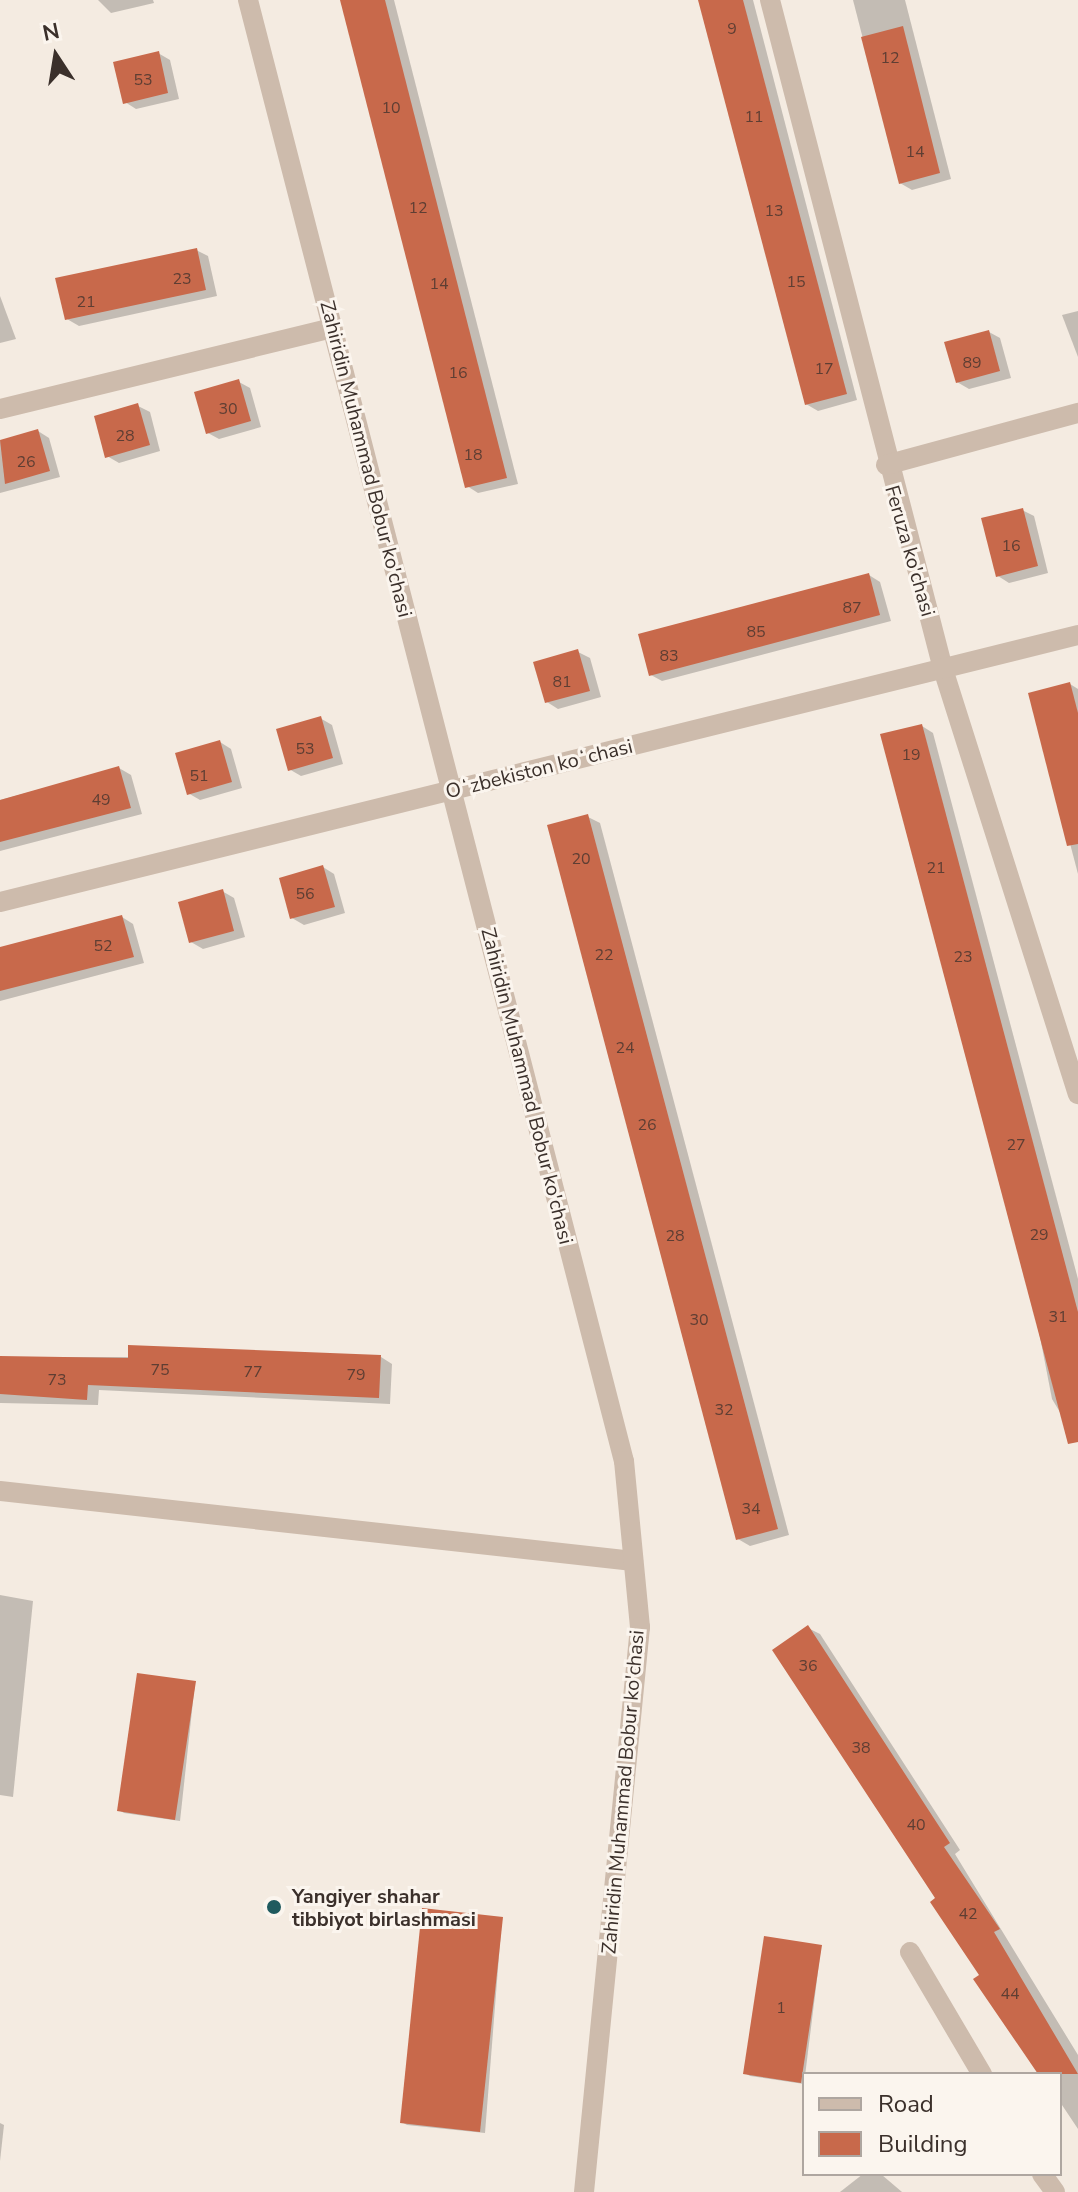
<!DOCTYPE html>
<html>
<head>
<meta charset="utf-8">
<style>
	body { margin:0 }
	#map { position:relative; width:1078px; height:2192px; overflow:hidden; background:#f4ebe1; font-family:"Nunito Sans",sans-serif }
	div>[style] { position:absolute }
	.shadow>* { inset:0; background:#0003 }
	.building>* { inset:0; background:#c8694b }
	.minor>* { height:20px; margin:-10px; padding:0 10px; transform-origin:10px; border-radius:10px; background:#cdbbac }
	.tertiary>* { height:20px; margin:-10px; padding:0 10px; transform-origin:10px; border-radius:10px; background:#cdbbac }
	.dots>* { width:22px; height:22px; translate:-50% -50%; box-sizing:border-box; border:4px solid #fbf5ee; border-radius:50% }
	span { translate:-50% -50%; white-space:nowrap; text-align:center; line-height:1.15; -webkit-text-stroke:6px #fbf5ee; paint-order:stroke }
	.number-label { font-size:16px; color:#5e3e33 }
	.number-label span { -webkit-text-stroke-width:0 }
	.street-label { font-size:20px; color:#3b302b }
	.poi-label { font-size:20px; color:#3b302b; font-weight:700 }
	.left { translate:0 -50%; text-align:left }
	.legend { position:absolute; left:802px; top:2072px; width:260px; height:104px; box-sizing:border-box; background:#fbf5ee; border:2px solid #aea6a0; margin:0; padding:10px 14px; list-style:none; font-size:24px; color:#3b302b }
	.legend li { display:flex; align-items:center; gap:16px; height:40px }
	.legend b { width:40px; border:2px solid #aea6a0 }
	.north { position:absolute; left:16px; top:16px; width:80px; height:80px; -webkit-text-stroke:6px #fbf5ee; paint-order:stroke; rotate:348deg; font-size:22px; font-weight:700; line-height:32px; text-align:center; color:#3b302b }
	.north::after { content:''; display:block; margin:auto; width:28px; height:36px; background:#3b302b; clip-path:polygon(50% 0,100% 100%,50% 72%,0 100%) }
</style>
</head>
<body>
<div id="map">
	<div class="shadow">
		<i style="clip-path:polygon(98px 0,153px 0,154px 3px,111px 13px)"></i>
		<i style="clip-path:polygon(343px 0,394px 0,518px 484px,478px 493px,467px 486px)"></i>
		<i style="clip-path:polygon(701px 0,753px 0,857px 400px,818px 411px,806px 404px)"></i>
		<i style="clip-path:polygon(853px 0,905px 0,951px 179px,912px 190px,900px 183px)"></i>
		<i style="clip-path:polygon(158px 53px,170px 60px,179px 99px,136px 109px,125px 102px)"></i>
		<i style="clip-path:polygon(196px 250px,208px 256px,217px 296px,79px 326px,67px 319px)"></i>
		<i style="clip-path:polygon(0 296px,16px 339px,0 343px)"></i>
		<i style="clip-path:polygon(1078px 311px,1078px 357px,1062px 315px)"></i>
		<i style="clip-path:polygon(989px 332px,1000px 338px,1011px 378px,969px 389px,957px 382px)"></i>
		<i style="clip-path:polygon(239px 382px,250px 388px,261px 427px,219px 439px,208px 433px)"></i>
		<i style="clip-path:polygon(138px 406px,150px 412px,160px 451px,119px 463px,107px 456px)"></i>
		<i style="clip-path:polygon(38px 431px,49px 438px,60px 477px,0 493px,0 441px)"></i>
		<i style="clip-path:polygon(1022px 510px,1034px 516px,1048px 573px,1009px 583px,998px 576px)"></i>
		<i style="clip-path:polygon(869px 575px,880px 582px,891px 621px,662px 681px,651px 675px)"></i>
		<i style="clip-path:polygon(578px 652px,590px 658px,601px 697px,558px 709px,547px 702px)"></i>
		<i style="clip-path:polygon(1070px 684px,1078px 689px,1078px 874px,1031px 694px)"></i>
		<i style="clip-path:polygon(320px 718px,332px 725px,343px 764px,301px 776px,289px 769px)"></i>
		<i style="clip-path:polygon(922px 726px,933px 733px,1078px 1279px,1078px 1442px,1052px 1399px)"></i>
		<i style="clip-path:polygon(220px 742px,231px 749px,242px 788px,200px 800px,188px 793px)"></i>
		<i style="clip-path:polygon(119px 768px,131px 775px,142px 814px,0 851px,0 800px)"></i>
		<i style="clip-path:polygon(588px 817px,600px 823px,789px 1535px,750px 1546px,738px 1539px)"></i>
		<i style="clip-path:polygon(323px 867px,334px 874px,345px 913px,304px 925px,292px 918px)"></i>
		<i style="clip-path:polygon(222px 891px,234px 898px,245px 937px,203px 949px,191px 942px)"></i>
		<i style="clip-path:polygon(122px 917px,133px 924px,144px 963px,0 1001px,0 949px)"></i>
		<i style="clip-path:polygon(0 1357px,381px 1357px,392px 1364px,390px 1404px,99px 1390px,98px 1405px,0 1403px)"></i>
		<i style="clip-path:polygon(0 1595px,33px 1601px,13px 1797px,0 1795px)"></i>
		<i style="clip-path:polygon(808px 1628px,820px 1634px,960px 1850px,955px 1854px,1078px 2055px,1078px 2129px,1060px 2102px,1060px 2074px,1041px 2074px,938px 1899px)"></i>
		<i style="clip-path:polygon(195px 1683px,180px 1821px,124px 1813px,119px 1810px)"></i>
		<i style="clip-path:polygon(502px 1918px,485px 2133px,407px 2125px,402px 2122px)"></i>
		<i style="clip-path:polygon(821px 1947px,804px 2084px,750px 2076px,745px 2073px)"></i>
		<i style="clip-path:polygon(0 2123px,4px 2125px,0 2161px)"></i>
		<i style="clip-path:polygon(863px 2174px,882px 2175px,902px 2192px,840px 2192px)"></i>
	</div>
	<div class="building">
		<i style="clip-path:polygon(340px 0,385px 0,507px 478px,465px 488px)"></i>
		<i style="clip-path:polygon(698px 0,743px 0,847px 394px,805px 405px)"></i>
		<i style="clip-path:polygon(903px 26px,940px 173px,899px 184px,861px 37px)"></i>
		<i style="clip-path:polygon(159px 51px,168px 93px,123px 104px,113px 62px)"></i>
		<i style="clip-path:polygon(197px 248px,206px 290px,65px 320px,55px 278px)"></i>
		<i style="clip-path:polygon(989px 330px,1000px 371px,956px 383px,944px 342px)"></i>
		<i style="clip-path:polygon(239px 379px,251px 421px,206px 434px,194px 392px)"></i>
		<i style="clip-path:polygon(138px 403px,150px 445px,105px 458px,94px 416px)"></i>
		<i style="clip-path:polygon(38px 429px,50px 471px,5px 484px,0 440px)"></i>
		<i style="clip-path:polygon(1023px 508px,1038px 566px,996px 577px,981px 518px)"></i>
		<i style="clip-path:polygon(869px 573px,880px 615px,649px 676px,638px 634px)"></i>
		<i style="clip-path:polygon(578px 649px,590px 691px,545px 703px,533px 662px)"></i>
		<i style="clip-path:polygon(1070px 682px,1078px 713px,1078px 844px,1067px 846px,1028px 693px)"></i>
		<i style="clip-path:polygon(321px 716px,333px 758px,288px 771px,276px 729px)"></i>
		<i style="clip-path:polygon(922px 724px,1078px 1312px,1078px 1442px,1068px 1444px,880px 734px)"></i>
		<i style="clip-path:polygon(220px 740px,232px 782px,187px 795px,175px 753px)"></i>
		<i style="clip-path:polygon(119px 766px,131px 808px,0 842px,0 800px)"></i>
		<i style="clip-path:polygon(588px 814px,778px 1529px,736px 1540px,547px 825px)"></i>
		<i style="clip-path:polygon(323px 865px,335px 907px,290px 919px,279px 878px)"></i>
		<i style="clip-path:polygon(223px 889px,234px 931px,189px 943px,178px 902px)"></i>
		<i style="clip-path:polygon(122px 915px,134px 957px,0 991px,0 947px)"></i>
		<i style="clip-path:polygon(128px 1345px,381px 1355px,379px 1398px,88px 1385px,87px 1400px,0 1394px,0 1356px,128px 1358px)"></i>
		<i style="clip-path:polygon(808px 1625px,950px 1843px,944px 1847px,1000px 1929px,994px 1932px,1078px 2074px,1038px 2074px,973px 1979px,979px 1975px,930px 1902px,935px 1898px,772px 1650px)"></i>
		<i style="clip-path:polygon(137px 1673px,196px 1681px,175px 1820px,117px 1811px)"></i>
		<i style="clip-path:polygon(422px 1908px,503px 1917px,480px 2132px,400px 2123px)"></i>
		<i style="clip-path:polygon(764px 1936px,822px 1945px,801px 2083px,743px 2074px)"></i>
	</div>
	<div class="minor">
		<i style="left:770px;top:0;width:691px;rotate:75.5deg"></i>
		<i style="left:943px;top:669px;width:446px;rotate:72.4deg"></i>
		<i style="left:0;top:409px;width:342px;rotate:-13.7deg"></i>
		<i style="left:886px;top:465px;width:199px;rotate:-15.2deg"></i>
		<i style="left:0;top:902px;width:1111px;rotate:-13.91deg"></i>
		<i style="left:0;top:1491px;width:637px;rotate:6.31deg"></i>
		<i style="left:910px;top:1952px;width:142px;rotate:59.5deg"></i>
		<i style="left:1042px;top:2174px;width:22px;rotate:54deg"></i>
	</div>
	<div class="tertiary">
		<i style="left:248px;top:0;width:1509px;rotate:75.57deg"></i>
		<i style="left:624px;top:1461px;width:167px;rotate:84.5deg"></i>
		<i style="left:640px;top:1627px;width:568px;rotate:95.66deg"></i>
	</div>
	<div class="dots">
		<i style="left:274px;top:1907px;background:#1f5a5e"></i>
	</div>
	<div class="number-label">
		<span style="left:732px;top:29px">9</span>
		<span style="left:890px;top:58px">12</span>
		<span style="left:143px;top:80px">53</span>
		<span style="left:391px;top:108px">10</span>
		<span style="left:754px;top:117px">11</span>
		<span style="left:915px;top:152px">14</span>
		<span style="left:418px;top:208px">12</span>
		<span style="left:774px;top:211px">13</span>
		<span style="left:182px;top:279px">23</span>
		<span style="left:796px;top:282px">15</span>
		<span style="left:439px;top:284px">14</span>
		<span style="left:86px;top:302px">21</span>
		<span style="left:972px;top:363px">89</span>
		<span style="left:824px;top:369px">17</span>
		<span style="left:458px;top:373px">16</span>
		<span style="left:228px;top:409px">30</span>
		<span style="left:125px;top:436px">28</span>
		<span style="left:473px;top:455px">18</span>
		<span style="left:26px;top:462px">26</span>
		<span style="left:1011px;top:546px">16</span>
		<span style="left:852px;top:608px">87</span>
		<span style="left:756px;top:632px">85</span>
		<span style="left:669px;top:656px">83</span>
		<span style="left:562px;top:682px">81</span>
		<span style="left:305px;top:749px">53</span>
		<span style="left:911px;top:755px">19</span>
		<span style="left:199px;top:776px">51</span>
		<span style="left:101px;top:800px">49</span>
		<span style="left:581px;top:859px">20</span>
		<span style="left:936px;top:868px">21</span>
		<span style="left:305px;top:894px">56</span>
		<span style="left:103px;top:946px">52</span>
		<span style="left:604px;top:955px">22</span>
		<span style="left:963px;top:957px">23</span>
		<span style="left:625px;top:1048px">24</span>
		<span style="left:647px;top:1125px">26</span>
		<span style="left:1016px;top:1145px">27</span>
		<span style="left:1039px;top:1235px">29</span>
		<span style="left:675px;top:1236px">28</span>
		<span style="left:1058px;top:1317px">31</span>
		<span style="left:699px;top:1320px">30</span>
		<span style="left:160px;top:1370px">75</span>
		<span style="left:253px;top:1372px">77</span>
		<span style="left:356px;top:1375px">79</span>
		<span style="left:57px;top:1380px">73</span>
		<span style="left:724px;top:1410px">32</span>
		<span style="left:751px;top:1509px">34</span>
		<span style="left:808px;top:1666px">36</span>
		<span style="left:861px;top:1748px">38</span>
		<span style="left:916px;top:1825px">40</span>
		<span style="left:968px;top:1914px">42</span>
		<span style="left:1010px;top:1994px">44</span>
		<span style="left:781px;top:2008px">1</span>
	</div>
	<div class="street-label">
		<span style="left:366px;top:459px;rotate:76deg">Zahiridin Muhammad Bobur ko'chasi</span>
		<span style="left:910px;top:551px;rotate:74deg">Feruza ko'chasi</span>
		<span style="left:539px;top:769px;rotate:-14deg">Oʻzbekiston koʻchasi</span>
		<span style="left:527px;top:1086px;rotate:76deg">Zahiridin Muhammad Bobur ko'chasi</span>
		<span style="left:623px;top:1792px;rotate:-85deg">Zahiridin Muhammad Bobur ko'chasi</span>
	</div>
	<div class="poi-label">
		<span class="left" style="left:292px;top:1908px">Yangiyer shahar<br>tibbiyot birlashmasi</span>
	</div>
	<ul class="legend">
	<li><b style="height:10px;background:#cdbbac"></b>Road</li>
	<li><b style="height:22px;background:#c8694b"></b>Building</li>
	</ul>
	<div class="north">N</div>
</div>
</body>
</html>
